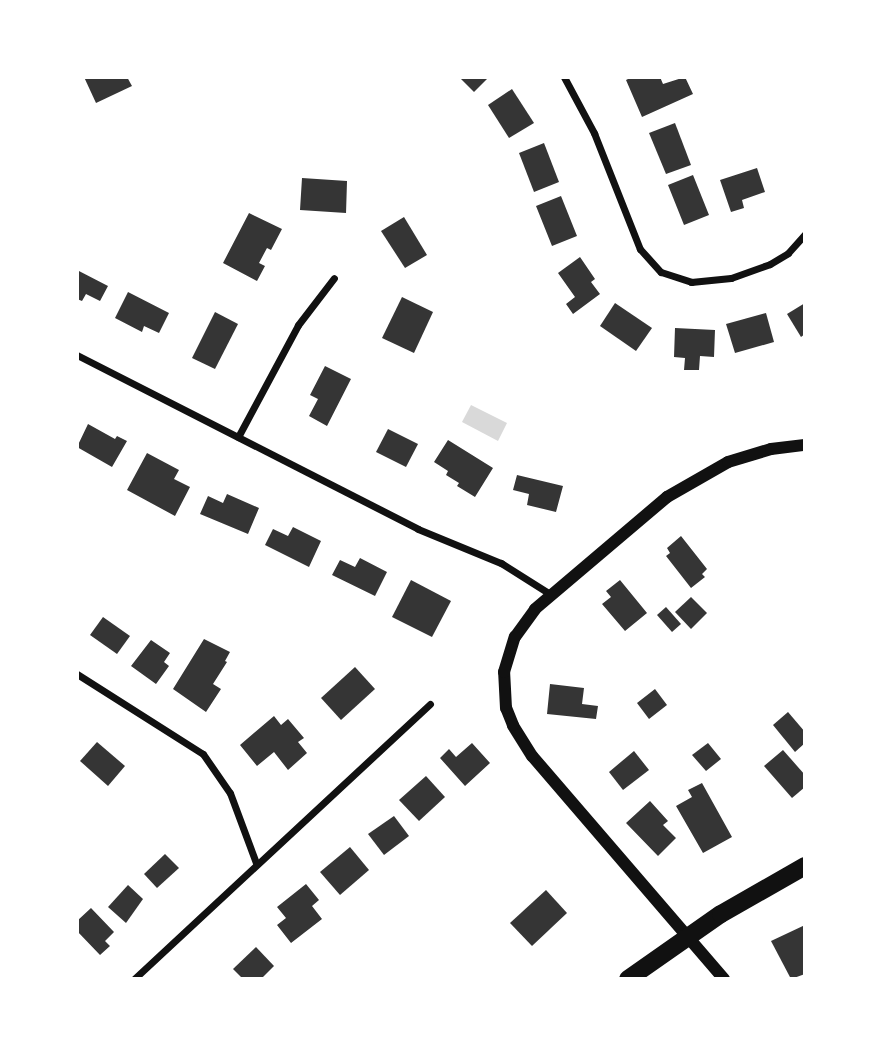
<!DOCTYPE html>
<html>
<head>
<meta charset="utf-8">
<style>
	body { margin:0 }
	#map { position:relative; width:882px; height:1056px; overflow:hidden; background:#fff; font-family:"Varela Round",sans-serif }
	div>[style] { position:absolute }
	.water>* { inset:0; background:#d9d9d9 }
	.building>* { inset:0; background:#353535 }
	.minor>* { height:7px; margin:-3.5px; padding:0 3.5px; transform-origin:3.5px; border-radius:3.5px; background:#111 }
	.tertiary>* { height:12px; margin:-6px; padding:0 6px; transform-origin:6px; border-radius:6px; background:#111 }
	.primary>* { height:18px; margin:-9px; padding:0 9px; transform-origin:9px; border-radius:9px; background:#111 }
	span { translate:-50% -50%; white-space:nowrap; text-align:center; line-height:1.15; -webkit-text-stroke:6px #fff; paint-order:stroke }
	.frame { position:absolute; inset:0; border:79px solid #fff; pointer-events:none }
</style>
</head>
<body>
<div id="map">
	<div class="water">
		<i style="clip-path:polygon(471px 405px,507px 423px,498px 441px,462px 422px)"></i>
	</div>
	<div class="building">
		<i style="clip-path:polygon(84px 77px,127px 77px,132px 86px,96px 103px)"></i>
		<i style="clip-path:polygon(459px 77px,489px 77px,474px 92px)"></i>
		<i style="clip-path:polygon(632px 77px,660px 77px,663px 84px,685px 77px,693px 94px,642px 117px,626px 80px)"></i>
		<i style="clip-path:polygon(512px 89px,534px 123px,509px 138px,488px 105px)"></i>
		<i style="clip-path:polygon(675px 123px,691px 165px,666px 174px,649px 133px)"></i>
		<i style="clip-path:polygon(544px 143px,559px 182px,534px 192px,519px 153px)"></i>
		<i style="clip-path:polygon(757px 168px,765px 192px,742px 200px,744px 208px,731px 212px,720px 180px)"></i>
		<i style="clip-path:polygon(693px 175px,709px 215px,684px 225px,668px 185px)"></i>
		<i style="clip-path:polygon(302px 178px,347px 181px,346px 213px,300px 210px)"></i>
		<i style="clip-path:polygon(561px 196px,577px 236px,552px 246px,536px 206px)"></i>
		<i style="clip-path:polygon(249px 213px,282px 229px,271px 250px,267px 248px,259px 263px,265px 266px,257px 281px,223px 263px)"></i>
		<i style="clip-path:polygon(404px 217px,427px 255px,405px 268px,381px 231px)"></i>
		<i style="clip-path:polygon(580px 257px,595px 279px,591px 282px,600px 294px,573px 314px,566px 304px,575px 297px,558px 273px)"></i>
		<i style="clip-path:polygon(77px 270px,108px 286px,100px 301px,86px 294px,82px 301px,77px 299px)"></i>
		<i style="clip-path:polygon(128px 292px,169px 313px,159px 333px,144px 326px,142px 332px,115px 318px)"></i>
		<i style="clip-path:polygon(402px 297px,433px 312px,414px 353px,382px 338px)"></i>
		<i style="clip-path:polygon(615px 303px,652px 328px,636px 351px,600px 326px)"></i>
		<i style="clip-path:polygon(805px 303px,805px 334px,801px 337px,787px 314px)"></i>
		<i style="clip-path:polygon(215px 312px,238px 324px,215px 369px,192px 358px)"></i>
		<i style="clip-path:polygon(766px 313px,774px 342px,735px 353px,726px 324px)"></i>
		<i style="clip-path:polygon(675px 328px,715px 330px,714px 357px,700px 356px,699px 370px,684px 370px,685px 358px,674px 357px)"></i>
		<i style="clip-path:polygon(325px 366px,351px 379px,327px 426px,309px 416px,318px 399px,310px 395px)"></i>
		<i style="clip-path:polygon(88px 424px,115px 439px,117px 436px,127px 441px,112px 467px,77px 447px)"></i>
		<i style="clip-path:polygon(388px 429px,418px 444px,406px 467px,376px 452px)"></i>
		<i style="clip-path:polygon(448px 440px,493px 468px,475px 497px,457px 486px,459px 483px,446px 475px,448px 471px,434px 462px)"></i>
		<i style="clip-path:polygon(147px 453px,179px 470px,174px 479px,190px 487px,175px 516px,127px 490px)"></i>
		<i style="clip-path:polygon(517px 475px,563px 486px,556px 512px,527px 505px,529px 494px,513px 490px)"></i>
		<i style="clip-path:polygon(227px 494px,259px 508px,248px 534px,200px 514px,208px 496px,223px 503px)"></i>
		<i style="clip-path:polygon(293px 527px,321px 541px,309px 567px,265px 545px,273px 529px,288px 536px)"></i>
		<i style="clip-path:polygon(681px 536px,707px 569px,702px 574px,705px 577px,691px 588px,666px 556px,670px 553px,667px 548px)"></i>
		<i style="clip-path:polygon(360px 558px,387px 572px,375px 596px,332px 575px,340px 560px,355px 567px)"></i>
		<i style="clip-path:polygon(411px 580px,451px 601px,432px 637px,392px 617px)"></i>
		<i style="clip-path:polygon(620px 580px,647px 613px,625px 631px,602px 604px,611px 597px,606px 591px)"></i>
		<i style="clip-path:polygon(691px 597px,707px 613px,691px 629px,675px 612px)"></i>
		<i style="clip-path:polygon(666px 607px,681px 624px,672px 632px,657px 615px)"></i>
		<i style="clip-path:polygon(103px 617px,130px 636px,117px 654px,90px 635px)"></i>
		<i style="clip-path:polygon(204px 639px,230px 652px,225px 661px,227px 662px,213px 684px,221px 689px,206px 712px,173px 689px)"></i>
		<i style="clip-path:polygon(151px 640px,170px 653px,164px 662px,169px 666px,156px 684px,131px 666px)"></i>
		<i style="clip-path:polygon(355px 667px,375px 689px,341px 720px,321px 698px)"></i>
		<i style="clip-path:polygon(550px 684px,584px 688px,582px 704px,598px 706px,596px 719px,547px 714px)"></i>
		<i style="clip-path:polygon(655px 689px,667px 705px,649px 719px,637px 703px)"></i>
		<i style="clip-path:polygon(788px 712px,805px 732px,805px 743px,795px 752px,773px 725px)"></i>
		<i style="clip-path:polygon(274px 716px,281px 725px,288px 719px,304px 738px,298px 742px,307px 753px,288px 770px,274px 752px,257px 766px,240px 745px)"></i>
		<i style="clip-path:polygon(97px 742px,125px 766px,108px 786px,80px 761px)"></i>
		<i style="clip-path:polygon(472px 743px,490px 763px,465px 786px,440px 758px,449px 749px,456px 757px)"></i>
		<i style="clip-path:polygon(708px 743px,721px 759px,706px 771px,692px 755px)"></i>
		<i style="clip-path:polygon(783px 750px,805px 775px,805px 787px,792px 798px,764px 766px)"></i>
		<i style="clip-path:polygon(634px 751px,649px 770px,623px 790px,609px 772px)"></i>
		<i style="clip-path:polygon(426px 776px,445px 797px,419px 821px,399px 800px)"></i>
		<i style="clip-path:polygon(702px 783px,732px 837px,703px 853px,676px 806px,692px 797px,688px 790px)"></i>
		<i style="clip-path:polygon(650px 801px,668px 821px,663px 825px,676px 838px,658px 856px,626px 823px)"></i>
		<i style="clip-path:polygon(394px 816px,409px 836px,384px 855px,368px 834px)"></i>
		<i style="clip-path:polygon(350px 847px,369px 870px,340px 895px,320px 872px)"></i>
		<i style="clip-path:polygon(165px 854px,179px 868px,157px 888px,144px 874px)"></i>
		<i style="clip-path:polygon(306px 884px,319px 900px,312px 906px,322px 919px,291px 943px,277px 925px,286px 918px,277px 907px)"></i>
		<i style="clip-path:polygon(128px 885px,143px 899px,126px 923px,108px 907px)"></i>
		<i style="clip-path:polygon(546px 890px,567px 913px,532px 946px,510px 923px)"></i>
		<i style="clip-path:polygon(91px 908px,114px 932px,105px 941px,110px 946px,100px 955px,77px 931px,77px 921px)"></i>
		<i style="clip-path:polygon(805px 925px,805px 974px,791px 979px,771px 941px)"></i>
		<i style="clip-path:polygon(256px 947px,274px 966px,261px 979px,243px 979px,233px 969px)"></i>
	</div>
	<div class="minor">
		<i style="left:564px;top:77px;width:64px;rotate:61.8deg"></i>
		<i style="left:594px;top:133px;width:125px;rotate:68.4deg"></i>
		<i style="left:640px;top:249px;width:31px;rotate:48deg"></i>
		<i style="left:661px;top:272px;width:32px;rotate:18deg"></i>
		<i style="left:691px;top:282px;width:40px;rotate:-5.7deg"></i>
		<i style="left:731px;top:278px;width:41px;rotate:-19.7deg"></i>
		<i style="left:770px;top:264px;width:21px;rotate:-31deg"></i>
		<i style="left:788px;top:253px;width:25px;rotate:-48deg"></i>
		<i style="left:77px;top:355px;width:383px;rotate:27deg"></i>
		<i style="left:418px;top:529px;width:90px;rotate:22.3deg"></i>
		<i style="left:501px;top:563px;width:58px;rotate:32.3deg"></i>
		<i style="left:238px;top:437px;width:127px;rotate:-61.8deg"></i>
		<i style="left:298px;top:325px;width:59px;rotate:-52.5deg"></i>
		<i style="left:77px;top:674px;width:149px;rotate:32.4deg"></i>
		<i style="left:203px;top:754px;width:47px;rotate:55.3deg"></i>
		<i style="left:230px;top:793px;width:75px;rotate:69.6deg"></i>
		<i style="left:134px;top:979px;width:404px;rotate:-42.9deg"></i>
	</div>
	<div class="tertiary">
		<i style="left:724px;top:979px;width:294px;rotate:-130.7deg"></i>
		<i style="left:532px;top:756px;width:36px;rotate:-122deg"></i>
		<i style="left:513px;top:725px;width:18px;rotate:-112deg"></i>
		<i style="left:506px;top:708px;width:36px;rotate:-93deg"></i>
		<i style="left:504px;top:672px;width:37px;rotate:-73deg"></i>
		<i style="left:515px;top:637px;width:34px;rotate:-54deg"></i>
		<i style="left:535px;top:609px;width:173px;rotate:-40.3deg"></i>
		<i style="left:667px;top:497px;width:70px;rotate:-29.8deg"></i>
		<i style="left:728px;top:462px;width:45px;rotate:-16.8deg"></i>
		<i style="left:771px;top:449px;width:34px;rotate:-7deg"></i>
	</div>
	<div class="primary">
		<i style="left:628px;top:979px;width:113px;rotate:-35deg"></i>
		<i style="left:721px;top:914px;width:97px;rotate:-29.7deg"></i>
	</div>
	<div class="frame"></div>
</div>
</body>
</html>
